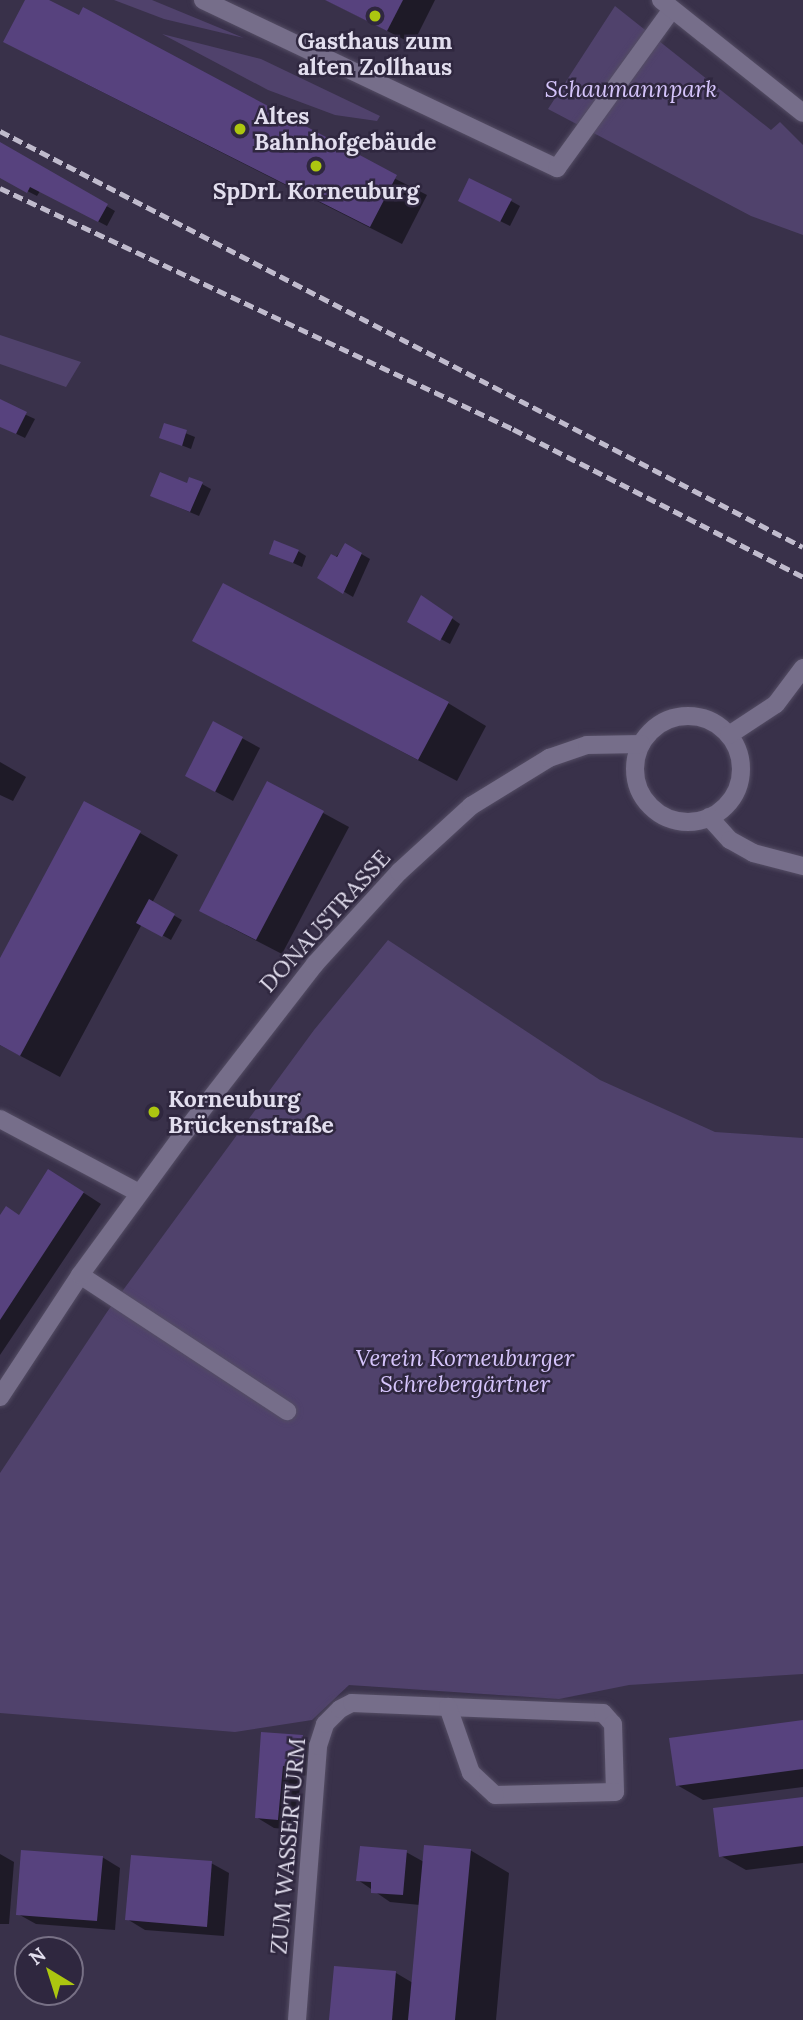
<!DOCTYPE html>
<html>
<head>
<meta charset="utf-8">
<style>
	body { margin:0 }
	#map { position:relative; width:803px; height:2020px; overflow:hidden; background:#39314a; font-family:Lora,serif }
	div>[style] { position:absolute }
	.green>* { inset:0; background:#50426c }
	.shadow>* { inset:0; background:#0007 }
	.building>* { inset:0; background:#57427e }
	.roads { filter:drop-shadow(0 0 2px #544d64) drop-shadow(0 0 2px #544d64) }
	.minor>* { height:18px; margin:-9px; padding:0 9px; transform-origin:9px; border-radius:9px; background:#766e8a }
	.minor>.ring { margin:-9px; padding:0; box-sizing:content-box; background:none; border:18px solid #766e8a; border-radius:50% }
	.rail>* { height:5px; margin-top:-2.5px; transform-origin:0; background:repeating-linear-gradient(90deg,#c0bbcd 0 10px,transparent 0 15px) }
	.dots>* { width:19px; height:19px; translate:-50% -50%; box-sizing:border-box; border:4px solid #2f273f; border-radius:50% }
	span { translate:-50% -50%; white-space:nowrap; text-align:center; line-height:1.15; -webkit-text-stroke:5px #2f273f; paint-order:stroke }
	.poi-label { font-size:23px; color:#e2deee; font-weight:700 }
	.left { translate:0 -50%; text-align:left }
	.park-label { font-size:23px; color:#d5c4fb; font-style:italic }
	.street-label { font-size:23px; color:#e2deee }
	.north { position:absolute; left:14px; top:1936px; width:70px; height:70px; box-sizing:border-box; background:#2f273f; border:2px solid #777085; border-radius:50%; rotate:322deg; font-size:19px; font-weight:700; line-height:28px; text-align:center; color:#e2deee }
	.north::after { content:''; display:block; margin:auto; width:24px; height:32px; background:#acc610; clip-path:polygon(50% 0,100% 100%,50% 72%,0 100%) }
</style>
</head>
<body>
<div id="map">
	<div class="green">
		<i style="clip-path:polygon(114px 0,152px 0,244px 38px,164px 19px)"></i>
		<i style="clip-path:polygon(615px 6px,771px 130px,780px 122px,803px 145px,803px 235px,751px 216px,548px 109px)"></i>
		<i style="clip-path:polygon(162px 34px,261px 59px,380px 116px,377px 121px,335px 115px,268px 90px)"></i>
		<i style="clip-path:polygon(0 335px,81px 362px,66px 387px,0 364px)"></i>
		<i style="clip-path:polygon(388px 940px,600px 1080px,715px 1132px,803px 1138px,803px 1674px,629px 1685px,559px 1699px,349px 1685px,312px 1720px,235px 1732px,0 1713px,0 1473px,107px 1312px,314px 1030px)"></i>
	</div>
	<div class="shadow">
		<i style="clip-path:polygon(27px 0,45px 0,427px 195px,402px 244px,37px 59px)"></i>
		<i style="clip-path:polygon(326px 0,435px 0,413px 44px)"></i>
		<i style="clip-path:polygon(0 144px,115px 211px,107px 226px,40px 191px,37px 196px,0 177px)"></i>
		<i style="clip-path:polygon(511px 201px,520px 206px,510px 226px,468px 205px)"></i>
		<i style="clip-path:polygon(0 403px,35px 419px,25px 438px,0 426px)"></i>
		<i style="clip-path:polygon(165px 425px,195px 437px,191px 449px,161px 437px)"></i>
		<i style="clip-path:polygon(202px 484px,211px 489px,199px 516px,161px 500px,188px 485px)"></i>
		<i style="clip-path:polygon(346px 545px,370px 559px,353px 597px,319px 577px)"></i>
		<i style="clip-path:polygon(298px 551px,306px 556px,302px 567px,271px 553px)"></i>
		<i style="clip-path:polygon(430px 603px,460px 624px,450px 644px,409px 622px)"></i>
		<i style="clip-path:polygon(195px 641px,448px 703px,486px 726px,457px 781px)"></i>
		<i style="clip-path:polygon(214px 723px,260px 748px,233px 801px,205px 786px)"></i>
		<i style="clip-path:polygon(0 762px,26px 777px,13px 801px,0 795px)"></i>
		<i style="clip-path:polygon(268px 783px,349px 827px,282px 954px,226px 925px)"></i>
		<i style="clip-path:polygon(140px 833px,178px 855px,152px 903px,182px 920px,171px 940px,142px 924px,60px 1077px,0 1045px,0 962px)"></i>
		<i style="clip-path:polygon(67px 1182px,101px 1204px,0 1355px,0 1220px,20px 1217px)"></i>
		<i style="clip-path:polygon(803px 1722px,803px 1787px,703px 1800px,677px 1785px)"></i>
		<i style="clip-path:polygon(263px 1734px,303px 1737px,320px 1747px,318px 1777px,301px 1775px,296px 1830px,274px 1828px,256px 1817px)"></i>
		<i style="clip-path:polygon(803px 1799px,803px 1863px,746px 1870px,721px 1856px)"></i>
		<i style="clip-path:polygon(470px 1850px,509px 1873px,496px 2020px,330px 2020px,396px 1973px,413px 1983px,420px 1905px,390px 1902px,358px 1880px,406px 1852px,424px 1862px)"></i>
		<i style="clip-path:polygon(0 1854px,14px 1862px,9px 1924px,0 1924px)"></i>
		<i style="clip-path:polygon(102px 1857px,120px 1868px,115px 1930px,36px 1924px,18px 1914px)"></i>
		<i style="clip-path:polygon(211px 1863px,229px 1873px,224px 1936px,145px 1930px,127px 1919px)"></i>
	</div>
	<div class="building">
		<i style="clip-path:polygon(25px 0,49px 0,79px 15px,83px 7px,397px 175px,370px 227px,3px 42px)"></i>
		<i style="clip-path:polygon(325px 0,403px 0,387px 31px)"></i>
		<i style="clip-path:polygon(0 142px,108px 204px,98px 222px,30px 187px,27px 193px,0 178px)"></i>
		<i style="clip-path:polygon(469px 178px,512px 199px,500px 222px,458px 201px)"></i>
		<i style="clip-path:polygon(0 399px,27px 412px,16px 434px,0 427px)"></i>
		<i style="clip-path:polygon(164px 423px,187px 430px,182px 446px,159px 438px)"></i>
		<i style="clip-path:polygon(160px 472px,187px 483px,189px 477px,203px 482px,190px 512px,150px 496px)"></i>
		<i style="clip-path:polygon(274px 540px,299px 550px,293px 563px,269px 554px)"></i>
		<i style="clip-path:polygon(345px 543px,362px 553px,343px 594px,317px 578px,331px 554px,337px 557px)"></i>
		<i style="clip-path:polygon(223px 583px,449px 702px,418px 760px,192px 641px)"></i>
		<i style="clip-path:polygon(421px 595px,453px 617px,440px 641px,407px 622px)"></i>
		<i style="clip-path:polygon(213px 721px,243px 737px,215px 792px,185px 776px)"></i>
		<i style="clip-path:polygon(267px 781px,324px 811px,256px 940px,199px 911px)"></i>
		<i style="clip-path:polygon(84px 801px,141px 831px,20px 1056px,0 1045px,0 958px)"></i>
		<i style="clip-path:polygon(149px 899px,175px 914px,162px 937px,136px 923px)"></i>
		<i style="clip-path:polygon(48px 1169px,84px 1192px,0 1320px,0 1215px,6px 1206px,19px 1215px)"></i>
		<i style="clip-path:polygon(803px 1720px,803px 1769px,676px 1786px,669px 1738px)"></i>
		<i style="clip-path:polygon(261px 1732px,303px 1735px,300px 1768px,283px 1766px,278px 1820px,255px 1818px)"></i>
		<i style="clip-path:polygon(803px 1797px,803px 1846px,719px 1857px,713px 1808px)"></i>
		<i style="clip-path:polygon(424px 1845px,471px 1849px,455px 2020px,408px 2020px)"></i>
		<i style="clip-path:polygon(360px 1846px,407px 1850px,403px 1895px,371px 1893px,371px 1882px,356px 1881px)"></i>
		<i style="clip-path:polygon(21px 1850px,103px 1856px,97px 1921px,16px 1915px)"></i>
		<i style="clip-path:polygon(131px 1855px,212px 1861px,207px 1927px,125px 1920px)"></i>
		<i style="clip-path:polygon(334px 1966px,396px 1971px,392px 2020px,329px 2020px)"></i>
	</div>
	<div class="roads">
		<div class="minor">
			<i style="left:203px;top:0;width:392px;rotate:25.4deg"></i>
			<i style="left:557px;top:168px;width:196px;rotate:-54.1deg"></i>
			<i style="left:661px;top:0;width:181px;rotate:38.5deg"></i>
			<i class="ring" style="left:635px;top:716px;width:88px;height:88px"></i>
			<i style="left:729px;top:735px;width:56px;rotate:-33.4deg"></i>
			<i style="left:776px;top:704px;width:45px;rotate:-53.1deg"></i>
			<i style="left:709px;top:817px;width:31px;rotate:48deg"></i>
			<i style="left:730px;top:840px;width:26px;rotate:29deg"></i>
			<i style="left:753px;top:853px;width:52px;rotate:14.6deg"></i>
			<i style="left:0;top:1119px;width:157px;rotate:28deg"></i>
			<i style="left:80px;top:1275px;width:248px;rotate:33.3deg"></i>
			<i style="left:0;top:1397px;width:146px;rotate:-56.7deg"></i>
			<i style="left:80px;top:1275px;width:176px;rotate:-53.8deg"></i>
			<i style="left:184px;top:1133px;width:214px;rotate:-52.2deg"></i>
			<i style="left:315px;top:964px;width:125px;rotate:-47.6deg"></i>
			<i style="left:399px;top:872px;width:98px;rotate:-42.5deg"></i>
			<i style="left:471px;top:806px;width:92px;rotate:-31.6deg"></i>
			<i style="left:549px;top:758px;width:40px;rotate:-18.9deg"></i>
			<i style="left:587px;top:745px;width:54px;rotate:-1.1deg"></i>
			<i style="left:297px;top:2020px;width:275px;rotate:-85.6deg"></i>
			<i style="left:318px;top:1746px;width:23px;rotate:-72deg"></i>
			<i style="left:325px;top:1724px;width:21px;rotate:-45deg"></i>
			<i style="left:340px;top:1709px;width:13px;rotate:-27deg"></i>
			<i style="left:352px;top:1703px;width:96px;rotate:2.4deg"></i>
			<i style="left:448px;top:1707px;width:155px;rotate:2.2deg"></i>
			<i style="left:603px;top:1713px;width:15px;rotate:48deg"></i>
			<i style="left:613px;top:1724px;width:68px;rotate:88.3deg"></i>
			<i style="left:615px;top:1792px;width:120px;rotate:178.6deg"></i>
			<i style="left:495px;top:1795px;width:33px;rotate:-137deg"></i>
			<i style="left:471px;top:1773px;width:70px;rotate:-109.2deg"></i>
		</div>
	</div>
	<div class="rail">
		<i style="left:0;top:131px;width:904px;rotate:27.39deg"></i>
		<i style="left:0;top:188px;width:567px;rotate:25.16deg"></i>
		<i style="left:513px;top:429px;width:326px;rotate:27deg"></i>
	</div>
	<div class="dots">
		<i style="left:375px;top:16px;background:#acc610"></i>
		<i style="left:240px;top:129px;background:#acc610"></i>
		<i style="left:316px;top:166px;background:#acc610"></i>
		<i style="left:154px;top:1112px;background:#acc610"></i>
	</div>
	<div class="poi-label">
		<span style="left:375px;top:54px">Gasthaus zum<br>alten Zollhaus</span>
		<span class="left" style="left:254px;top:129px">Altes<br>Bahnhofgebäude</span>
		<span style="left:316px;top:191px">SpDrL Korneuburg</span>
		<span class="left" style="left:168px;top:1112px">Korneuburg<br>Brückenstraße</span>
	</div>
	<div class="park-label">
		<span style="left:631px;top:89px">Schaumannpark</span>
		<span style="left:465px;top:1371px">Verein Korneuburger<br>Schrebergärtner</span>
	</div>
	<div class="street-label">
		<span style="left:325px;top:921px;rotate:-48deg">DONAUSTRASSE</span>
		<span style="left:288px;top:1846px;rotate:-85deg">ZUM WASSERTURM</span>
	</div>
	<div class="north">N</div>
</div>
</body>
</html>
